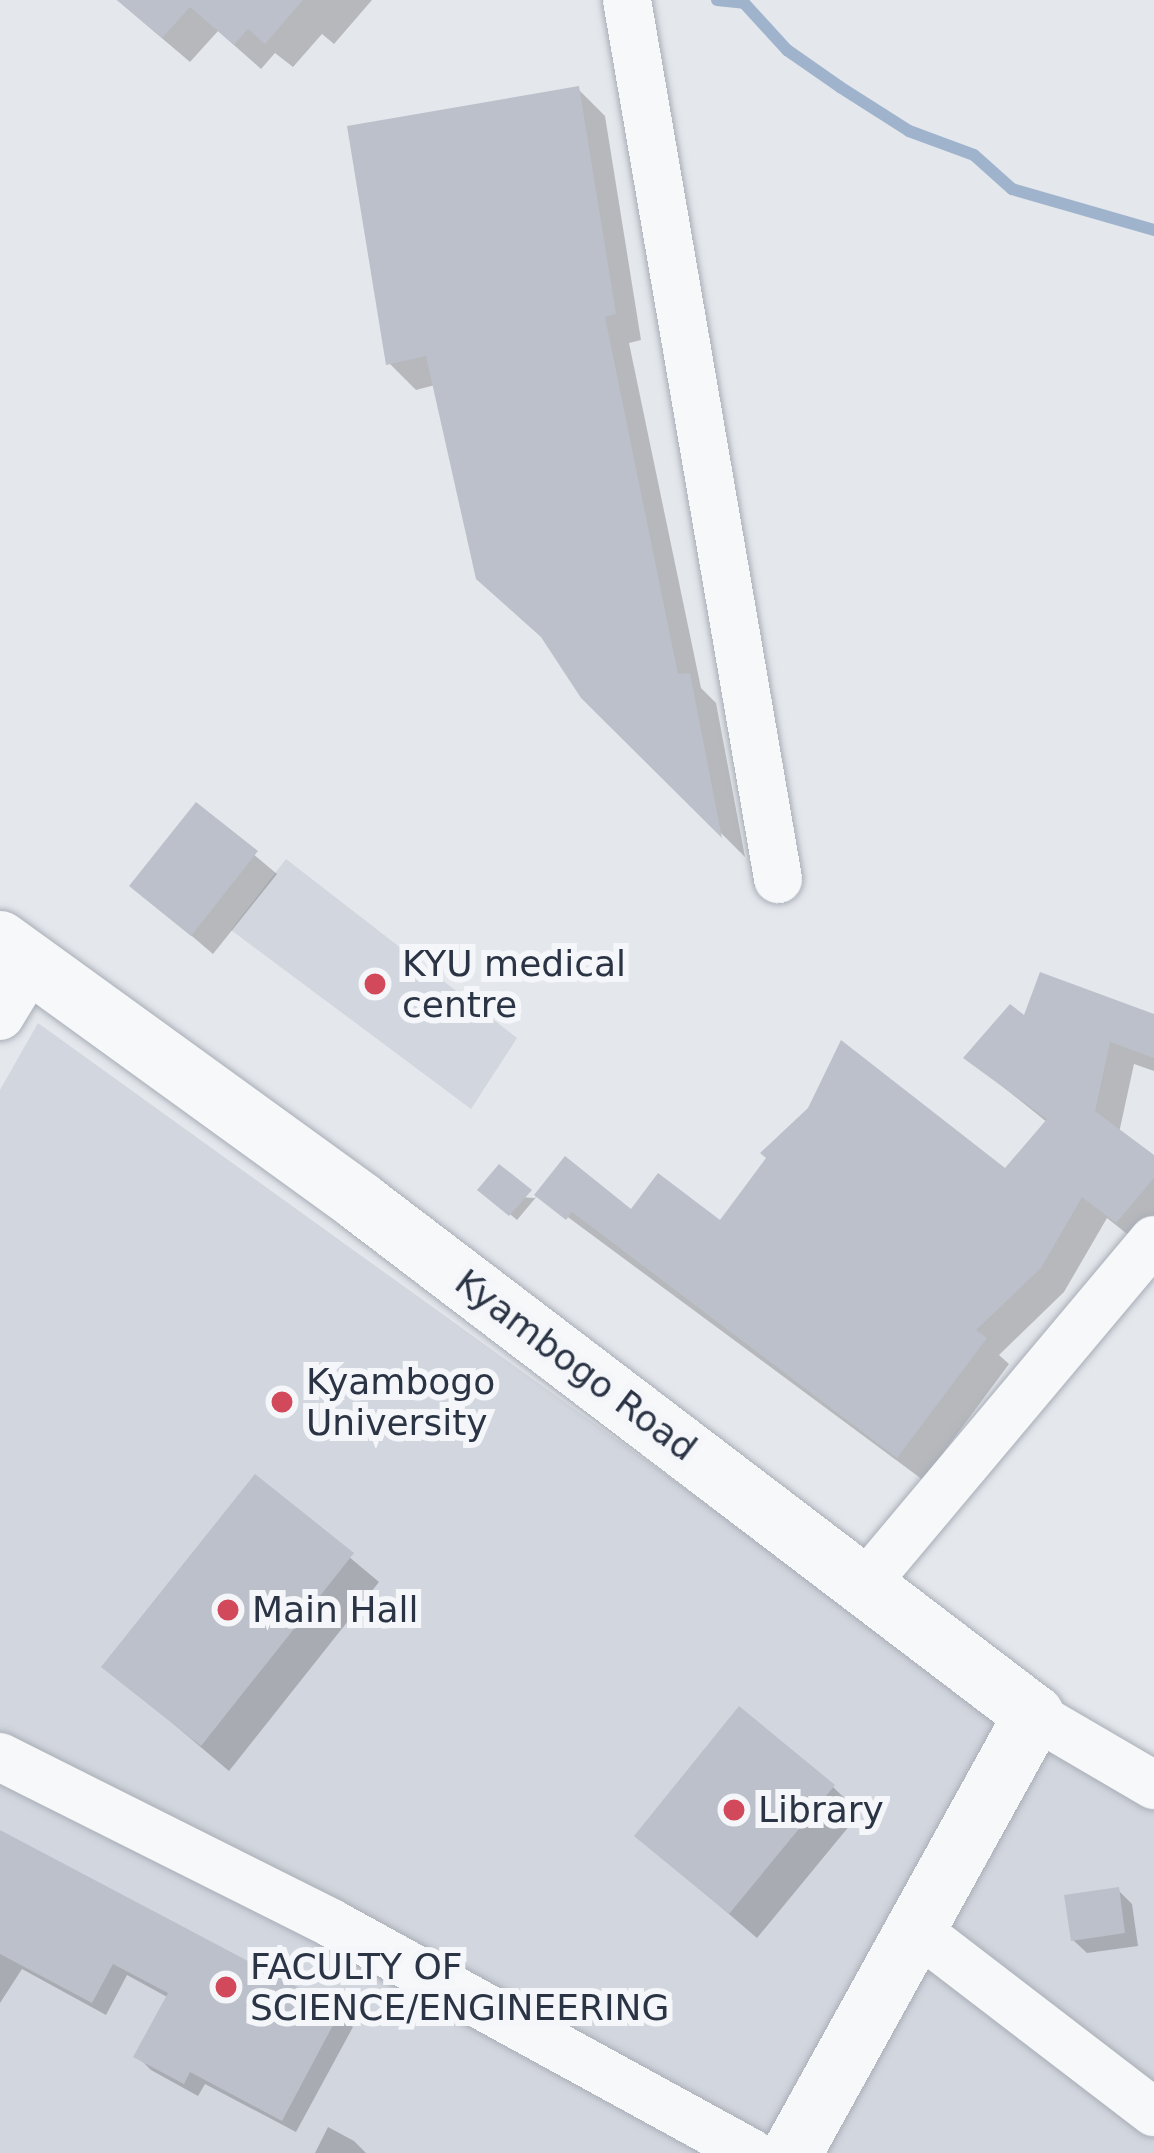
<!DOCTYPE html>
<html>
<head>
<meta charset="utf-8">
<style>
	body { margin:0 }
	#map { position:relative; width:1154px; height:2153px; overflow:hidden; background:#e4e7ec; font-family:"DejaVu Sans",sans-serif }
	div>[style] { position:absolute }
	.built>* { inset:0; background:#d2d6de }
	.shadow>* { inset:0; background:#0003 }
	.stream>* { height:12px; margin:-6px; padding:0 6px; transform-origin:6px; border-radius:6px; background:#9fb4cc }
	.building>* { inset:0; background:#bbc0ca }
	.roads { filter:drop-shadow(0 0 3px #a9aeb7) drop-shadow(0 0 3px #a9aeb7) }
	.minor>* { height:48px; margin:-24px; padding:0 24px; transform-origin:24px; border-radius:24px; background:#f7f8fa }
	.tertiary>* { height:60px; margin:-30px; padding:0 30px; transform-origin:30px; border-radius:30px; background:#f7f8fa }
	.dots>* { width:33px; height:33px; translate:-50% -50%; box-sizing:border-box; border:6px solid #f4f6f9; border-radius:50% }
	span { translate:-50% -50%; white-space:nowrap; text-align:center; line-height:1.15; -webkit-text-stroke:12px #f4f6f9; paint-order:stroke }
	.poi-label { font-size:36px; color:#2b3445 }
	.left { translate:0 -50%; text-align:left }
	.street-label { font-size:36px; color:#2b3445 }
</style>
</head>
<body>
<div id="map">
	<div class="built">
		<i style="clip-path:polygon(286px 859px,517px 1038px,471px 1109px,231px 930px)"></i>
		<i style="clip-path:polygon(38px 1023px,998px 1714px,1154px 1809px,1154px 2153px,0 2153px,0 1090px)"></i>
	</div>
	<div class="shadow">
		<i style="clip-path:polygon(117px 0,372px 0,334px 44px,322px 34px,293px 67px,275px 53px,261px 69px,218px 31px,190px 62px)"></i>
		<i style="clip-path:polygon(578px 89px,605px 116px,641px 340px,629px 343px,701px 688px,716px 703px,745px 857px,584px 696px,435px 385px,416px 390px,389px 363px)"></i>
		<i style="clip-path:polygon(196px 806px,277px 874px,213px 954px,133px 886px)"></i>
		<i style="clip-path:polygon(1154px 1017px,1154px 1071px,1134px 1064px,1119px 1133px,1154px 1159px,1154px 1230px,1141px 1245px,1107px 1218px,1064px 1292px,999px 1355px,1009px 1364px,923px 1480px,538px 1195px,517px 1220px,487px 1195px,535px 1198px,565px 1160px,632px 1213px,720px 1224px,1005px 1172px,1048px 1123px,967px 1058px,1025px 1020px)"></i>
		<i style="clip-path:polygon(255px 1478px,379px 1582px,229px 1771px,105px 1666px)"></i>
		<i style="clip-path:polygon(833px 1787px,860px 1813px,757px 1938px,638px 1836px)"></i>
		<i style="clip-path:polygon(0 1834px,353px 2027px,296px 2132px,205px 2084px,198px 2096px,151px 2070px,137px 2056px,169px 1998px,127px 1975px,106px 2015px,22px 1969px,0 2003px)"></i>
		<i style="clip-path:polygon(1118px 1890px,1132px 1904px,1138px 1946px,1087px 1953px,1073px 1940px)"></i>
		<i style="clip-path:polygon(328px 2127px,354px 2141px,366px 2153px,315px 2153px)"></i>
	</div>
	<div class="stream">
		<i style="left:717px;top:0;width:27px;rotate:6deg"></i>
		<i style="left:744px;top:3px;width:64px;rotate:47.5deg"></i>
		<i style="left:787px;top:50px;width:65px;rotate:34.9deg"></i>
		<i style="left:840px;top:87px;width:82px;rotate:32.5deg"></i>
		<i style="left:909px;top:131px;width:69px;rotate:20.3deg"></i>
		<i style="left:974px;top:155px;width:51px;rotate:41.8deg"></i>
		<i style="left:1012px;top:189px;width:148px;rotate:16.1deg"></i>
	</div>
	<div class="building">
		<i style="clip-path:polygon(117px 0,303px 0,265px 44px,248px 29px,234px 45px,190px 7px,162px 38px)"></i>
		<i style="clip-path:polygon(579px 86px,616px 314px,605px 317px,678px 674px,690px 673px,722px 838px,581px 698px,541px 637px,476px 579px,426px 356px,386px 365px,347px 126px)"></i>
		<i style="clip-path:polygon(196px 802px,258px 851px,191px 936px,129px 886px)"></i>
		<i style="clip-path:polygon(1040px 972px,1154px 1014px,1154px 1058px,1110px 1042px,1095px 1111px,1154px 1155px,1154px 1178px,1116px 1223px,1082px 1197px,1041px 1268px,976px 1330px,987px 1338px,897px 1458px,572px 1212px,566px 1220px,534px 1195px,565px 1156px,631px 1209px,658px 1173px,720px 1220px,766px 1158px,760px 1153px,808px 1108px,841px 1040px,1005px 1168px,1047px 1119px,963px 1058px,1010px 1004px,1024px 1015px)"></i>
		<i style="clip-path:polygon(499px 1164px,532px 1190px,509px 1216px,477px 1190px)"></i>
		<i style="clip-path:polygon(255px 1474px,354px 1553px,201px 1746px,101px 1667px)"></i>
		<i style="clip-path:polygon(739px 1706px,835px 1785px,729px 1914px,634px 1836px)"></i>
		<i style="clip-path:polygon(0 1830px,341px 2010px,282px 2121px,190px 2072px,184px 2084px,133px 2057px,168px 1993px,113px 1964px,92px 2003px,0 1954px)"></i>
		<i style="clip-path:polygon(1119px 1887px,1125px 1933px,1071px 1941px,1064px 1895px)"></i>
	</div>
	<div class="roads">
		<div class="minor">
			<i style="left:627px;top:0;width:892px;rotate:80.25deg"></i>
			<i style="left:0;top:1016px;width:60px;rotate:-58.7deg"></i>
			<i style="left:865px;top:1584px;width:449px;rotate:-50deg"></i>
			<i style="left:1034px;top:1715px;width:139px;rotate:30.3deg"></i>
			<i style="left:0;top:1757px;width:370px;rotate:26.6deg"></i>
			<i style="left:331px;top:1923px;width:479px;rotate:28.7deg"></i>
			<i style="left:919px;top:1932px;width:296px;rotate:37.5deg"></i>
		</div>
		<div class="tertiary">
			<i style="left:0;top:941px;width:445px;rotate:35.9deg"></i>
			<i style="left:360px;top:1202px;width:847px;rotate:37.28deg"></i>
			<i style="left:1034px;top:1715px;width:500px;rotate:118.92deg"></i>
		</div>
	</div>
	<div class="dots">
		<i style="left:375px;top:984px;background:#d1495b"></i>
		<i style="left:282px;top:1402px;background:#d1495b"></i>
		<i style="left:228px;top:1610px;background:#d1495b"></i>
		<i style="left:734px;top:1810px;background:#d1495b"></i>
		<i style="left:226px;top:1987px;background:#d1495b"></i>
	</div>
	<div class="poi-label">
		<span class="left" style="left:402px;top:984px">KYU medical<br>centre</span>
		<span class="left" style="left:306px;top:1402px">Kyambogo<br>University</span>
		<span class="left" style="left:252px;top:1610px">Main Hall</span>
		<span class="left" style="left:758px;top:1810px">Library</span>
		<span class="left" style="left:250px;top:1987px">FACULTY OF<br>SCIENCE/ENGINEERING</span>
	</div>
	<div class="street-label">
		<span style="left:576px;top:1365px;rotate:37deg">Kyambogo Road</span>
	</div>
</div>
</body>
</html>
